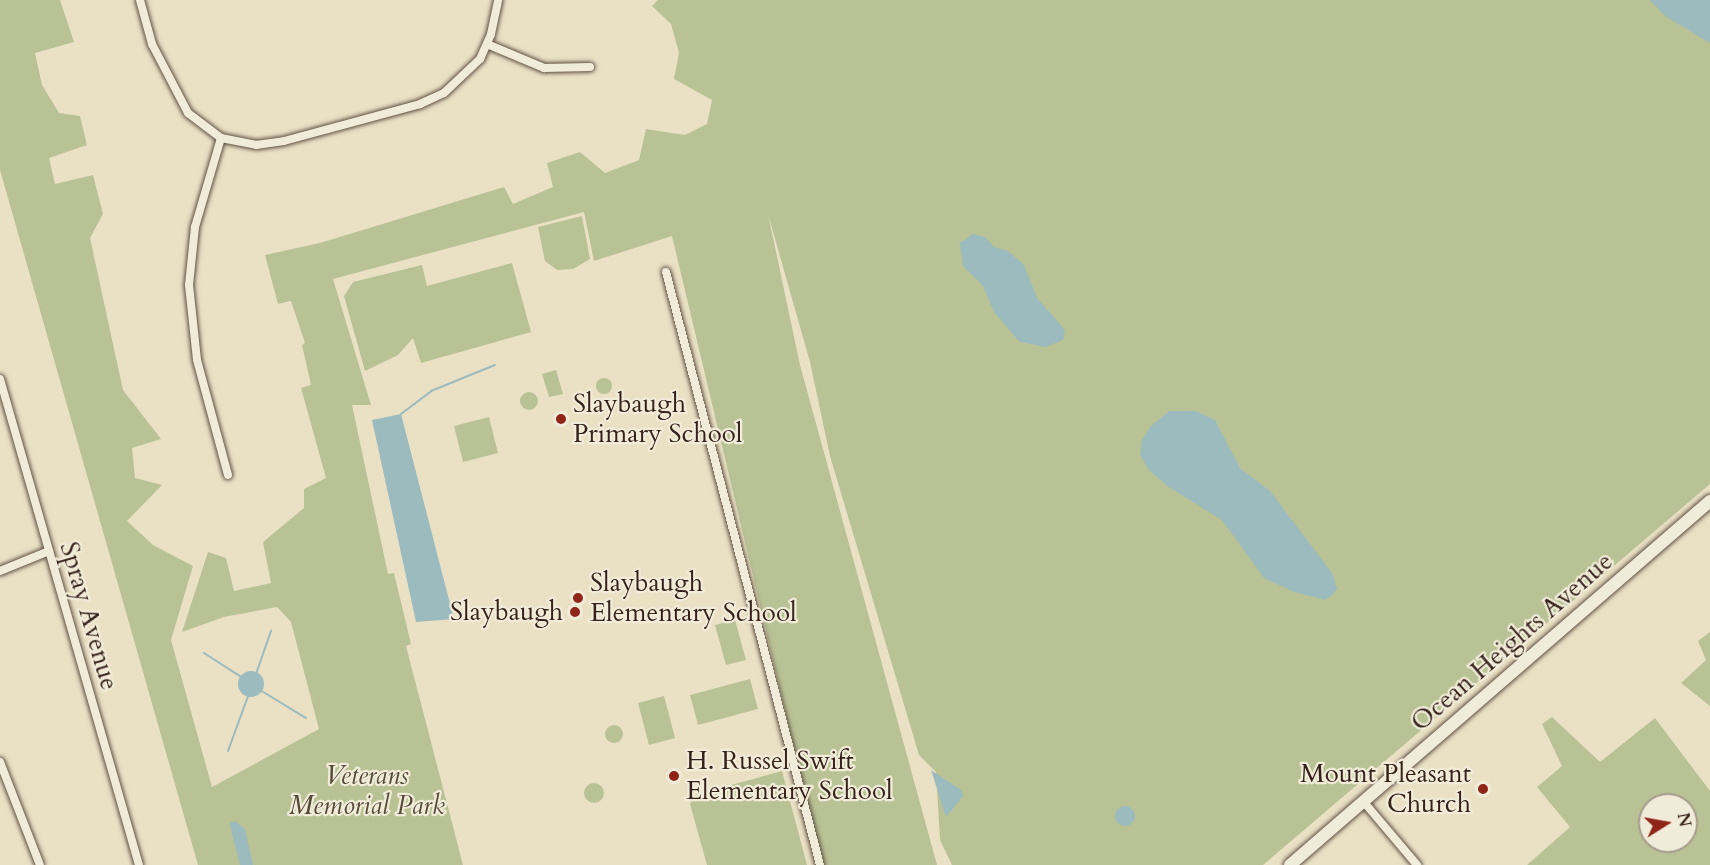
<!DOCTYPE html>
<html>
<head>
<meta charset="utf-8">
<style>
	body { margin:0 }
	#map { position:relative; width:1710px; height:865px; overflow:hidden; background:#eae1c5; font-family:Cardo,serif }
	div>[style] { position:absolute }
	.green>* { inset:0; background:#b8c294 }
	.round { border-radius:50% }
	.water>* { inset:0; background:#9cbbbe }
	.stream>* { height:2px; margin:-1px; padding:0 1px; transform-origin:1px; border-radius:1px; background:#9cbbbe }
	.roads { filter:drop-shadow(0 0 2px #625246) drop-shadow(0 0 2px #625246) }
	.street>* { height:8px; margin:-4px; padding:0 4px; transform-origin:4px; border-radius:4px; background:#f1ecd9 }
	.secondary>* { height:12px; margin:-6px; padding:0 6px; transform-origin:6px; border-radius:6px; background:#f1ecd9 }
	.dots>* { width:16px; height:16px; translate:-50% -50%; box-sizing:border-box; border:3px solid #f1ecd9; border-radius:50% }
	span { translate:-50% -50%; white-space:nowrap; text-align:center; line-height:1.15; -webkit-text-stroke:4.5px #f1ecd9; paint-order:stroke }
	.poi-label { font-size:26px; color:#35221b }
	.left { translate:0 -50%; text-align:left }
	.right { translate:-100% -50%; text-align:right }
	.street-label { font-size:26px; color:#35221b }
	.park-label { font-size:26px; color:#564a39; font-style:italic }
	.north { position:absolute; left:1638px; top:793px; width:60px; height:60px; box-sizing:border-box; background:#f1ecd9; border:2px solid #a69b8d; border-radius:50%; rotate:79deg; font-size:16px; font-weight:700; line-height:24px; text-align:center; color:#35221b }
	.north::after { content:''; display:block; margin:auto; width:21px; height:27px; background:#8f2418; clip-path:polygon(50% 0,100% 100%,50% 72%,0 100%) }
</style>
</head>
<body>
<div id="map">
	<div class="green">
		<i style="clip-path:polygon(0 0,60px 0,74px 42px,35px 53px,42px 85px,59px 113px,80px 116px,87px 145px,49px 158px,55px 184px,93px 175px,103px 214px,90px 238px,123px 390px,161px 439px,132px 448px,135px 478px,162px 485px,127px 521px,153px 545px,193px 566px,171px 640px,212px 787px,319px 729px,291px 622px,277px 607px,224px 617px,182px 632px,208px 552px,226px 558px,234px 591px,271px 583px,263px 542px,304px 508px,304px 489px,326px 478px,301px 388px,311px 385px,302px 345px,305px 343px,291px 301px,278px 304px,265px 255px,320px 243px,504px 187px,513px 204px,553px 187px,547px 163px,580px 152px,605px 173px,639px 160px,646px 129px,685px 135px,707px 124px,712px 100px,674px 79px,679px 53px,671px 24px,652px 6px,658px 0,1710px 0,1710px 484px,1263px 865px,952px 865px,940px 840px,936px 772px,919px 755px,830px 456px,810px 362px,768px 214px,800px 365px,937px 865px,822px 865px,672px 236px,594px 261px,584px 212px,333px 279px,371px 405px,352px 405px,388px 574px,394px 573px,411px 644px,406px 646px,463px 865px,198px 865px,0 170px)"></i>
		<i style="clip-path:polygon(582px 216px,590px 259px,573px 269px,557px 270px,545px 261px,538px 227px)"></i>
		<i style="clip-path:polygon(512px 263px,531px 332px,421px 363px,413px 338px,398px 355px,365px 371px,344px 296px,353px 282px,422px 265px,427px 286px)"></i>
		<i style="clip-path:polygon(556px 370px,563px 394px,549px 397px,542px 374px)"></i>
		<i class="round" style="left:596px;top:378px;width:16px;height:16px"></i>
		<i class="round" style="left:520px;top:392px;width:18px;height:18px"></i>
		<i style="clip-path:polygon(489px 417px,498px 453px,463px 462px,454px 426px)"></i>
		<i style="clip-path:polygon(735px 620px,746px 660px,726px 665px,715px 625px)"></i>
		<i style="clip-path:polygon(1710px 632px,1710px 706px,1681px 683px,1706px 660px,1698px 641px)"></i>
		<i style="clip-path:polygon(750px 679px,758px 709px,698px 725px,690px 695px)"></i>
		<i style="clip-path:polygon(664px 696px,675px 738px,649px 745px,638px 703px)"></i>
		<i style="clip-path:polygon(evenodd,1552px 717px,1600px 762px,1655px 718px,1710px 791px,1710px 865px,1527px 865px,1570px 827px,1537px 787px,1562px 766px,1542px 724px,1552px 717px,1650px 805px,1686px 805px,1686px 841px,1650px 841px,1650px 805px)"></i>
		<i class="round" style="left:605px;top:725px;width:18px;height:18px"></i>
		<i style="clip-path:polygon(782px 771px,807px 865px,707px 865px,690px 804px,695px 795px)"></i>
		<i class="round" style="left:584px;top:783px;width:20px;height:20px"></i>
	</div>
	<div class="water">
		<i style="clip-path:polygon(1650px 0,1710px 0,1710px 43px,1665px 16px)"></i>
		<i style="clip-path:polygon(973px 234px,985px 237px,994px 247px,1008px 251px,1024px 265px,1037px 298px,1065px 330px,1063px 340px,1046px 347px,1020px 342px,994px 312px,983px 286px,963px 266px,960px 243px)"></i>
		<i style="clip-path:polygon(1169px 411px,1196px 411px,1215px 420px,1240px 468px,1270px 491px,1332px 573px,1337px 589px,1332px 595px,1325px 600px,1294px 592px,1264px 578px,1222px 520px,1167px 486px,1148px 469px,1140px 455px,1142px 440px,1151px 426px)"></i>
		<i style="clip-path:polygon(401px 414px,454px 619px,416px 622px,372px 420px)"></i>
		<i class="round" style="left:238px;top:671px;width:26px;height:26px"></i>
		<i style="clip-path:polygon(931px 770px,961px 790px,963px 796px,946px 817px)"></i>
		<i class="round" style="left:1115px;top:806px;width:20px;height:20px"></i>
		<i style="clip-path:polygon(235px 821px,245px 829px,253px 865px,240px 865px,231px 830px,230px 823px)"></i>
	</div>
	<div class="stream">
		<i style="left:401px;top:414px;width:38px;rotate:-37deg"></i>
		<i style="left:431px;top:391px;width:69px;rotate:-22.1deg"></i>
		<i style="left:454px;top:619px;width:11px;rotate:5deg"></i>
		<i style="left:204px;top:653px;width:46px;rotate:32.7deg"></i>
		<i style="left:256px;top:674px;width:46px;rotate:-70.8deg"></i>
		<i style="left:260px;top:690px;width:54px;rotate:31.3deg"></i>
		<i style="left:228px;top:751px;width:59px;rotate:-70deg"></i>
	</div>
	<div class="roads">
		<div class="street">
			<i style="left:140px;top:0;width:46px;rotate:74.7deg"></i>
			<i style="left:152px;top:44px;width:78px;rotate:62.4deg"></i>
			<i style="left:188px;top:113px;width:41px;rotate:37.1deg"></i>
			<i style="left:221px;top:138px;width:36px;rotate:11deg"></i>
			<i style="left:256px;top:145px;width:28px;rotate:-8deg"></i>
			<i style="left:284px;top:141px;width:141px;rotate:-15.2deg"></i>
			<i style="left:420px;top:104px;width:26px;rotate:-25deg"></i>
			<i style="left:444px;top:93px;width:50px;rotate:-43.4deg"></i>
			<i style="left:480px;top:59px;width:27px;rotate:-66deg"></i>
			<i style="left:491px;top:34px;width:35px;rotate:-78deg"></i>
			<i style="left:487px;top:44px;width:62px;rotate:22.8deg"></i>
			<i style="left:544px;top:68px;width:46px;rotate:-1.2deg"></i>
			<i style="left:221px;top:138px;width:93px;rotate:106.3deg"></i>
			<i style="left:195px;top:227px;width:58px;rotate:95.9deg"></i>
			<i style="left:189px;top:285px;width:75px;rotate:83.9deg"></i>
			<i style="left:197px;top:360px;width:119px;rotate:74.9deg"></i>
			<i style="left:666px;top:272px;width:613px;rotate:75.44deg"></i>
			<i style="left:0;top:379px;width:505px;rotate:74.04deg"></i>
			<i style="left:0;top:571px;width:53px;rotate:-22.2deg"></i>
			<i style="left:0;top:762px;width:110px;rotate:68.8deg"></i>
			<i style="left:1363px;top:801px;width:84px;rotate:49.8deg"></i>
		</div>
		<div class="secondary">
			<i style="left:1290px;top:865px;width:556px;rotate:-40.91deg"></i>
		</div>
	</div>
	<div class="dots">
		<i style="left:561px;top:419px;background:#8f2418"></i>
		<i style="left:578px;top:598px;background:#8f2418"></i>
		<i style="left:575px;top:612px;background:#8f2418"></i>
		<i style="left:674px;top:776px;background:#8f2418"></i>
		<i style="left:1483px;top:789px;background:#8f2418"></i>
	</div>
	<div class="poi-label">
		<span class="left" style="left:573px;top:419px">Slaybaugh<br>Primary School</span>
		<span class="left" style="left:590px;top:598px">Slaybaugh<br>Elementary School</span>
		<span class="right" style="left:563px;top:612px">Slaybaugh</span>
		<span class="left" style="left:686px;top:776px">H. Russel Swift<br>Elementary School</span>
		<span class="right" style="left:1471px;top:789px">Mount Pleasant<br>Church</span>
	</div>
	<div class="street-label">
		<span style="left:89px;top:616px;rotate:74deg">Spray Avenue</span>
		<span style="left:1512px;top:642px;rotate:-41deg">Ocean Heights Avenue</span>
	</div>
	<div class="park-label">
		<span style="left:367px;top:791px">Veterans<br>Memorial Park</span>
	</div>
	<div class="north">N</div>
</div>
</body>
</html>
